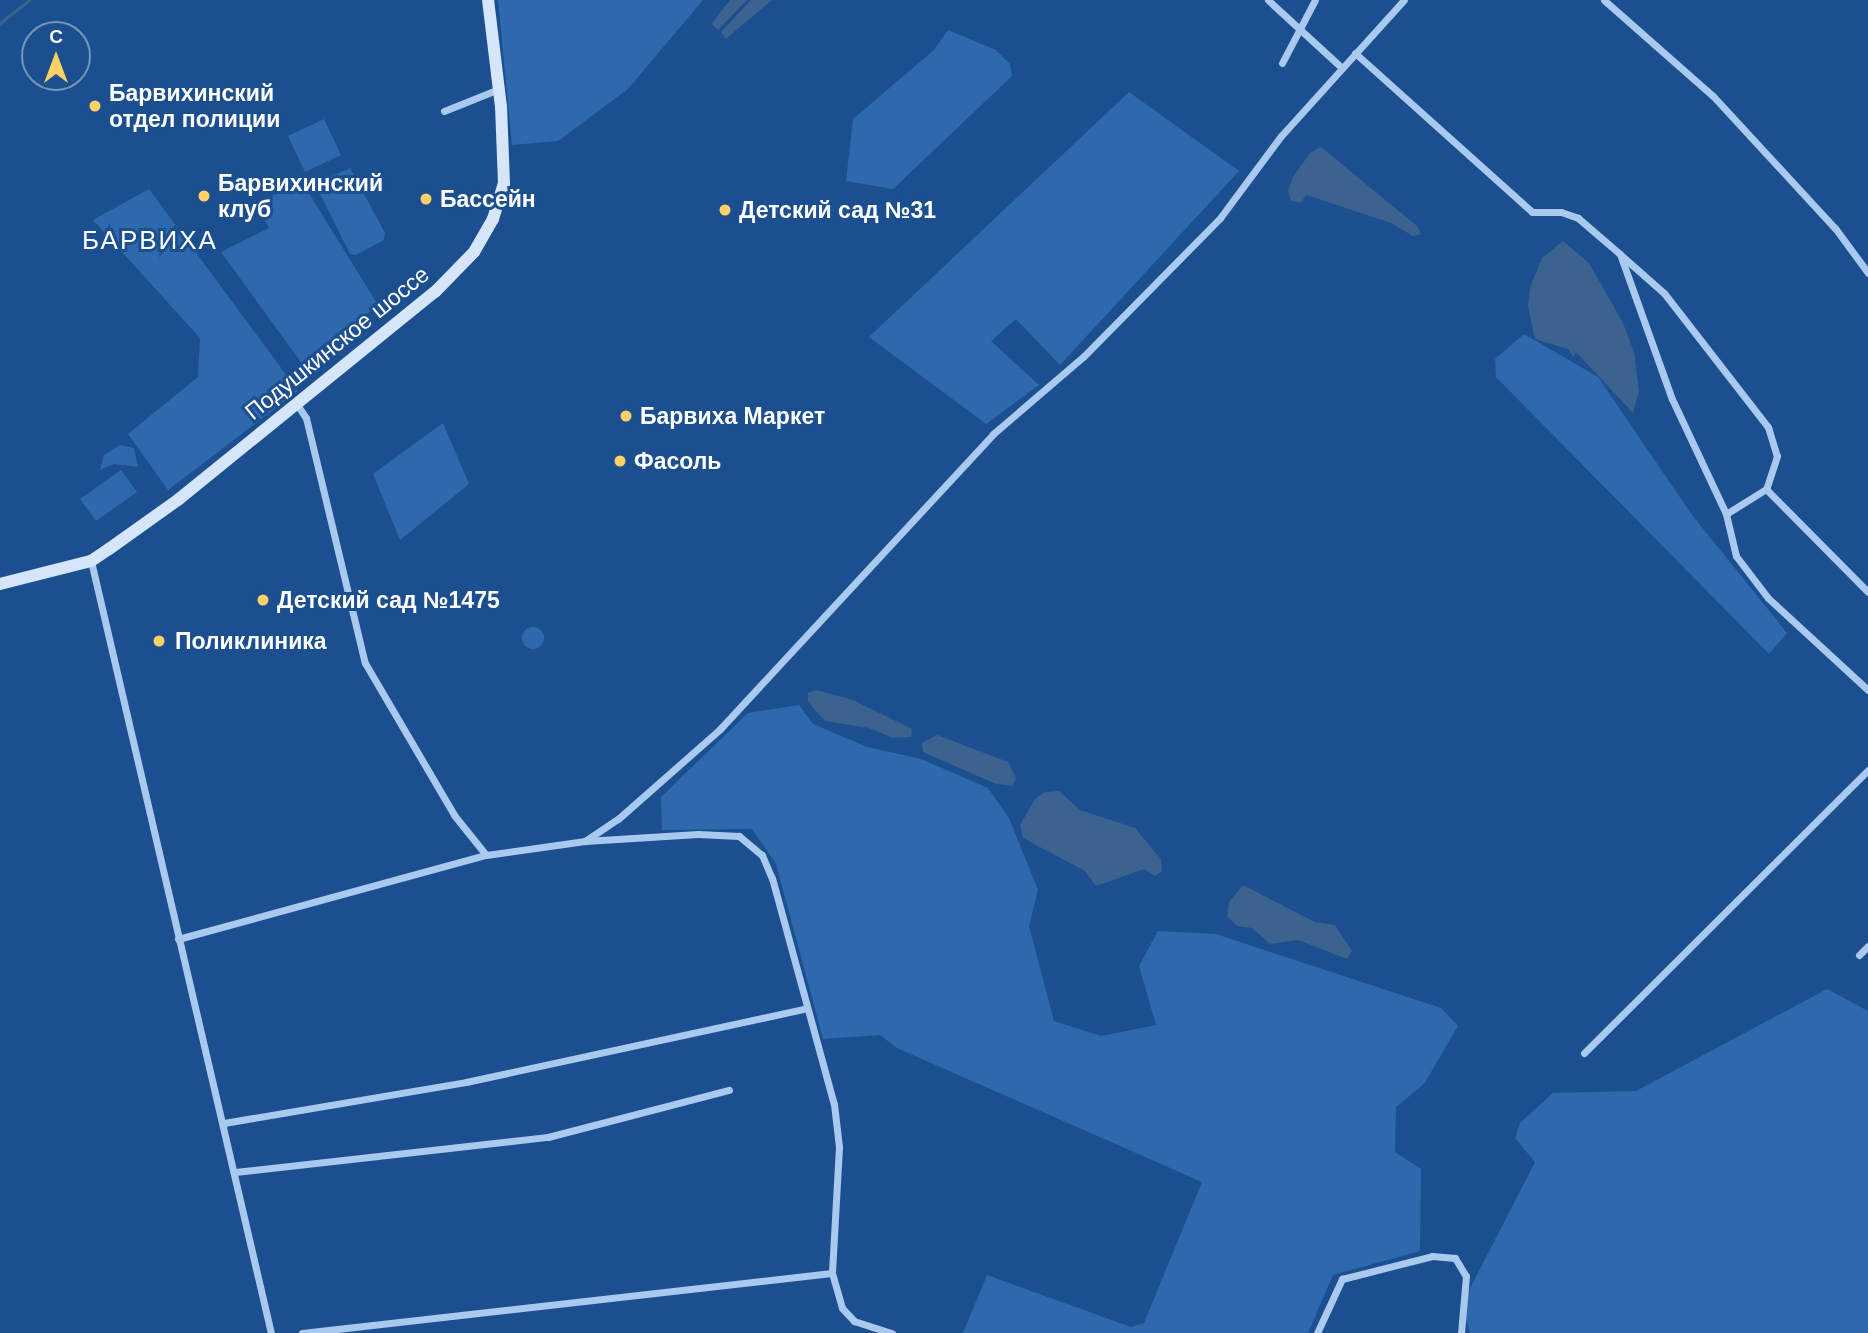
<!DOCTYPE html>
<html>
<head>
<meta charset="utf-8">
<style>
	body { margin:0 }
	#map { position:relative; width:1868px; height:1333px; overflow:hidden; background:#1b4f8f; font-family:Arial,sans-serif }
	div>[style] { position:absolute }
	.green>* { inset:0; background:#2e69ad }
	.round { border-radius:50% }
	.water>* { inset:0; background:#3c6290 }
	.stream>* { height:2.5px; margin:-1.25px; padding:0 1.25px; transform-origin:1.25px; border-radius:1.25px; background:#3c6290 }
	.minor>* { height:7px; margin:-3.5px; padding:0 3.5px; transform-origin:3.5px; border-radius:3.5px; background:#a9c9ee }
	.secondary>* { height:12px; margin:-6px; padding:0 6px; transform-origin:6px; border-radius:6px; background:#d6e6fa }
	.dots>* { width:19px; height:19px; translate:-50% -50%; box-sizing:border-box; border:4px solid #1b4f8f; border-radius:50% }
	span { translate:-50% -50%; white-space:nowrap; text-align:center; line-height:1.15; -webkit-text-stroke:6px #1b4f8f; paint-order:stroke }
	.poi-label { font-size:23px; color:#fff; font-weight:700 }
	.left { translate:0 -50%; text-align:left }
	.street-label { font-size:23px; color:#fff }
	.quarter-label { font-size:26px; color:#fff; letter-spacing:2px }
	.north { position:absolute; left:21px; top:21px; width:70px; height:70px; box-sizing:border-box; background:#1b4f8f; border:2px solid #7695bc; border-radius:50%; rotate:0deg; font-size:19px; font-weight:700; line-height:28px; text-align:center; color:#fff }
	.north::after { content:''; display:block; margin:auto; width:24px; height:32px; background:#ffd166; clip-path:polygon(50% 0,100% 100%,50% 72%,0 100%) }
</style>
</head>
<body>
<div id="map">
	<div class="green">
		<i style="clip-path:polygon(498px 0,703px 0,628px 89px,558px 141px,512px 145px)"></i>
		<i style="clip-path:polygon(948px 30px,996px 50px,1010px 64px,1012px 76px,893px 189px,846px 181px,853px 119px,934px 50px)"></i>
		<i style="clip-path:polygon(1129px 92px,1239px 171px,1060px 365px,1016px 319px,991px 341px,1039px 385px,986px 424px,869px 337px)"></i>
		<i style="clip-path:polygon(324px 119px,341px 155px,305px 172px,288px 136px)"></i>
		<i style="clip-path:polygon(350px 168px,385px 233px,384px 240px,356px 255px,350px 254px,317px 188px,319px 182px)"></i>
		<i style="clip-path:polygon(302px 182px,378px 305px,303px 365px,221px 252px,269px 228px,255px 203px)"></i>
		<i style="clip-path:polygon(149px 189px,298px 391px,168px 490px,128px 434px,198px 377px,200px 338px,93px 220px)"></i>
		<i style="clip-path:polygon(1524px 334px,1598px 377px,1692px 515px,1787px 633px,1769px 654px,1496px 377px,1495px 359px)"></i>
		<i style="clip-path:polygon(443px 423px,469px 484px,400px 540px,373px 474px)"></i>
		<i style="clip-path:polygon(120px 445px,134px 448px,138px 467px,114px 464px,100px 470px,104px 455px)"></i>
		<i style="clip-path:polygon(121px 470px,137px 492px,96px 521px,80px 499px)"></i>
		<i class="round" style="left:522px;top:627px;width:22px;height:22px"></i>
		<i style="clip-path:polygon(799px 705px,813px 724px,867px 747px,921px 759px,988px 788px,1009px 818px,1038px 890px,1029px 926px,1054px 1021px,1101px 1036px,1156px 1025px,1139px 966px,1158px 931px,1216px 934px,1441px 1008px,1458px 1026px,1424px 1084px,1396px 1107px,1395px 1152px,1421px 1169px,1420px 1251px,1333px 1275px,1308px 1333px,963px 1333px,987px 1275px,1131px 1327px,1144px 1323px,1202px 1182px,897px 1048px,880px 1035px,823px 1039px,776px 864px,752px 829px,662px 830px,661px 797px,748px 713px)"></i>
		<i style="clip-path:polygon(1827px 989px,1868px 1011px,1868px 1333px,1470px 1333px,1462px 1304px,1535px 1162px,1515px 1138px,1520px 1123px,1553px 1093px,1636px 1091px)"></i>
	</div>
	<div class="water">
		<i style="clip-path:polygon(730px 0,747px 0,718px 30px,711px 24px)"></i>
		<i style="clip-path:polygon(751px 0,772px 0,726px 39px,721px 32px)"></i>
		<i style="clip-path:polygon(1321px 147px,1417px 226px,1421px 234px,1413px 236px,1391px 223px,1306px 195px,1301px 203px,1291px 201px,1288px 191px,1293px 177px,1310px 153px)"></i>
		<i style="clip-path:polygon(1563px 241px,1589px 263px,1623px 323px,1634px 352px,1639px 391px,1633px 413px,1576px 352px,1573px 357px,1568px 349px,1535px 339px,1528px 306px,1530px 287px,1542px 258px)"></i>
		<i style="clip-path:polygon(816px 690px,853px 700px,912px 729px,911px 737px,893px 738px,869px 728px,825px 721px,808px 702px,808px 693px)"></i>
		<i style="clip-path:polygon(937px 735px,1008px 762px,1016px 778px,1012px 786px,996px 784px,923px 752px,922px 743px)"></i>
		<i style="clip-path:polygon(1059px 791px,1080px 810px,1135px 828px,1161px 859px,1162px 871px,1155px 876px,1144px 869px,1096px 886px,1085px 871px,1023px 838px,1020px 825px,1035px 799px,1045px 792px)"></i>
		<i style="clip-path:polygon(1243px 885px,1315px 922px,1335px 925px,1352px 951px,1347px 959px,1298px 940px,1270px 944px,1252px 928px,1237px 926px,1227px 916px,1229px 902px)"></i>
	</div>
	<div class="stream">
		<i style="left:0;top:23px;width:37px;rotate:-38deg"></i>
	</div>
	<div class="minor">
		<i style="left:1268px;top:0;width:100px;rotate:42.6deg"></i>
		<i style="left:1604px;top:0;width:145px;rotate:41.4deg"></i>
		<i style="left:1713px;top:96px;width:180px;rotate:47.3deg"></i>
		<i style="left:1835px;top:228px;width:56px;rotate:53.7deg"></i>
		<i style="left:1355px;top:53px;width:238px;rotate:41.9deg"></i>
		<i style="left:1532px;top:212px;width:29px"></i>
		<i style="left:1561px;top:212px;width:18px;rotate:19deg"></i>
		<i style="left:1578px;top:218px;width:55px;rotate:40.6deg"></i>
		<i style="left:1620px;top:254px;width:154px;rotate:70.3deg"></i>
		<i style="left:1672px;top:399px;width:127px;rotate:64.8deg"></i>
		<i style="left:1726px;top:514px;width:43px;rotate:76.6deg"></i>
		<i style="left:1736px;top:556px;width:53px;rotate:52.7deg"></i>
		<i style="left:1768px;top:598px;width:136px;rotate:42.6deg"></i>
		<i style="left:1282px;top:63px;width:71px;rotate:-62.4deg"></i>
		<i style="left:444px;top:111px;width:59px;rotate:-21.8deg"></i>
		<i style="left:1622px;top:256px;width:56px;rotate:41.4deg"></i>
		<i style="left:1664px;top:293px;width:170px;rotate:52.2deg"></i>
		<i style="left:1768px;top:427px;width:30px;rotate:73deg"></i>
		<i style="left:1777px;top:456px;width:35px;rotate:108deg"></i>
		<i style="left:1766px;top:489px;width:145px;rotate:45.3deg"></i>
		<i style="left:296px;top:403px;width:18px;rotate:56deg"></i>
		<i style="left:306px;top:418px;width:252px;rotate:76.5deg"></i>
		<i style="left:365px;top:663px;width:176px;rotate:59.6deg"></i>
		<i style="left:454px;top:815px;width:51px;rotate:51.3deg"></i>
		<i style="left:1726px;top:514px;width:47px;rotate:-32deg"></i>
		<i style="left:91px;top:561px;width:793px;rotate:76.88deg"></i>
		<i style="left:585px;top:841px;width:40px;rotate:-34deg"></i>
		<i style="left:618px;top:819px;width:136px;rotate:-41.4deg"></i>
		<i style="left:720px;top:729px;width:402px;rotate:-47.2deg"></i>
		<i style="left:993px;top:434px;width:120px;rotate:-40.6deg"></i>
		<i style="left:1084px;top:356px;width:194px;rotate:-45.4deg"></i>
		<i style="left:1220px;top:218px;width:102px;rotate:-53.4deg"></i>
		<i style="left:1281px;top:136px;width:183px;rotate:-47.9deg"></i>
		<i style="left:178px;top:939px;width:319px;rotate:-15.3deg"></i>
		<i style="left:486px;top:855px;width:100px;rotate:-8deg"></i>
		<i style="left:585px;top:841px;width:113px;rotate:-3.5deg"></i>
		<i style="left:698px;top:834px;width:41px;rotate:2.8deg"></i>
		<i style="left:739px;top:836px;width:30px;rotate:40deg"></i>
		<i style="left:762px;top:855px;width:25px;rotate:67deg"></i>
		<i style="left:772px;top:878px;width:234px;rotate:74.7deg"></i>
		<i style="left:834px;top:1104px;width:43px;rotate:83.4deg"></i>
		<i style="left:839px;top:1147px;width:126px;rotate:93.2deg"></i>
		<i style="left:832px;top:1273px;width:36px;rotate:74deg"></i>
		<i style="left:842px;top:1308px;width:18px;rotate:47deg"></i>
		<i style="left:854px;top:1321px;width:40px;rotate:18deg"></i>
		<i style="left:1859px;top:955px;width:13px;rotate:-45deg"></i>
		<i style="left:1584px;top:1053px;width:401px;rotate:-44.9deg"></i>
		<i style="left:224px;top:1123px;width:245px;rotate:-9.6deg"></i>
		<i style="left:466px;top:1082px;width:347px;rotate:-12.2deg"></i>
		<i style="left:235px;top:1172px;width:315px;rotate:-6.4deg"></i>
		<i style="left:548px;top:1137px;width:187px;rotate:-14.6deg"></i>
		<i style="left:302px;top:1333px;width:533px;rotate:-6.46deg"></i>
		<i style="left:1317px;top:1333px;width:60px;rotate:-65.2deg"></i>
		<i style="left:1342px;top:1279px;width:93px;rotate:-14.3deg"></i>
		<i style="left:1432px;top:1256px;width:23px;rotate:5deg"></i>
		<i style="left:1455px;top:1258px;width:21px;rotate:59deg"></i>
		<i style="left:1466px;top:1276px;width:57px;rotate:95deg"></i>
	</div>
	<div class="secondary">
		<i style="left:0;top:584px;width:94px;rotate:-14.2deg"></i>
		<i style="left:91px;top:561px;width:22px;rotate:-34deg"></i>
		<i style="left:109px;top:549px;width:86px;rotate:-35.5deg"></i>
		<i style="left:179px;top:499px;width:329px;rotate:-39deg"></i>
		<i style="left:435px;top:292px;width:56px;rotate:-45.7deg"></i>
		<i style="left:474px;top:252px;width:38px;rotate:-60deg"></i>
		<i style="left:493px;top:219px;width:37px;rotate:-73deg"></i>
		<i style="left:504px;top:184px;width:77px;rotate:-92.2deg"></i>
		<i style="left:501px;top:107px;width:108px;rotate:-96.9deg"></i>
	</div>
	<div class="dots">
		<i style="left:95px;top:106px;background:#ffd166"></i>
		<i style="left:204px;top:196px;background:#ffd166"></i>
		<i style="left:426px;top:199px;background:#ffd166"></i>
		<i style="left:725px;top:210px;background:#ffd166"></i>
		<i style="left:626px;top:416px;background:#ffd166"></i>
		<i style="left:620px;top:461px;background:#ffd166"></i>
		<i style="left:263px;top:600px;background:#ffd166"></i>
		<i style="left:159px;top:641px;background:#ffd166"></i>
	</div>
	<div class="poi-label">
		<span class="left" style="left:109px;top:106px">Барвихинский<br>отдел полиции</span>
		<span class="left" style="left:218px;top:196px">Барвихинский<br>клуб</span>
		<span class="left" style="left:440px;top:199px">Бассейн</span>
		<span class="left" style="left:739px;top:210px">Детский сад №31</span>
		<span class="left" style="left:640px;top:416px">Барвиха Маркет</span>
		<span class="left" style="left:634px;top:461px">Фасоль</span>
		<span class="left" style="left:277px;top:600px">Детский сад №1475</span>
		<span class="left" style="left:175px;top:641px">Поликлиника</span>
	</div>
	<div class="street-label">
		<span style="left:337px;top:343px;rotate:-39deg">Подушкинское шоссе</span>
	</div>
	<div class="quarter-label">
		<span style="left:150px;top:241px">БАРВИХА</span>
	</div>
	<div class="north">С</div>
</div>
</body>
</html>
